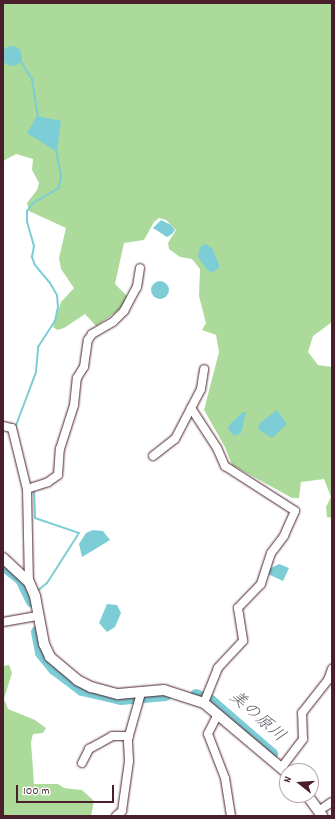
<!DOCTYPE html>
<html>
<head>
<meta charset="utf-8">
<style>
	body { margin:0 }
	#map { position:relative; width:335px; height:819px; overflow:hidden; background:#fff; font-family:Dekko,"Klee One",sans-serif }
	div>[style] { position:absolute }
	.green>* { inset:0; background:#abda9a }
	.water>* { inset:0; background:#7ccdd5 }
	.round { border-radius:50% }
	.stream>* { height:2px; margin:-1px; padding:0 1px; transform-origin:1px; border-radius:1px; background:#7ccdd5 }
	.river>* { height:12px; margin:-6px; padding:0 6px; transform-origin:6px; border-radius:6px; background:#7ccdd5 }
	.roads { filter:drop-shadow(0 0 1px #4a1f2b) drop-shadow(0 0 1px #4a1f2b) }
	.minor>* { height:8px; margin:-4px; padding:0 4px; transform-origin:4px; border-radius:4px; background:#fff }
	.major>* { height:10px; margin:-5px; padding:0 5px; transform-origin:5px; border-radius:5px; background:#fff }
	span { translate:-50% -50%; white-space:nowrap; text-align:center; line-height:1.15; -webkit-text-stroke:3px #fff; paint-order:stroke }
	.water-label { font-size:17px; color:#5c5c66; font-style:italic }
	.frame { position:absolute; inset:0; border:4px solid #4a1f2b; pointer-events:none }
	.north { position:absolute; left:279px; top:763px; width:40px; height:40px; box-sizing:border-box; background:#fff; border:1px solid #b7a5aa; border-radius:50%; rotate:287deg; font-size:11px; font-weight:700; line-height:16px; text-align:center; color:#4a1f2b }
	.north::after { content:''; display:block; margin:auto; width:14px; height:18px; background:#4a1f2b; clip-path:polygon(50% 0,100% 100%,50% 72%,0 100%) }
	.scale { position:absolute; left:16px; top:785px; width:98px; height:18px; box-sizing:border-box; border:2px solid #4a1f2b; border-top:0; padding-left:5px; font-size:12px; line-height:14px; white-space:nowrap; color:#4a1f2b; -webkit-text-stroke:3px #fff; paint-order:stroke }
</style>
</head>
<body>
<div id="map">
	<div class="green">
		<i style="clip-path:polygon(3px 3px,332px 3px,332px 322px,313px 336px,308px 352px,318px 365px,332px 367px,332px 518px,327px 517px,326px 507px,331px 497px,324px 479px,301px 482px,299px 498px,292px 498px,232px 465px,225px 447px,204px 410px,219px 352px,216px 335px,202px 330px,206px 323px,199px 296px,200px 269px,192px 259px,180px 257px,169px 249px,168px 243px,176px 230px,166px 220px,159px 218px,154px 222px,144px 240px,124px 243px,115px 284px,129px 298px,119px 310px,96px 326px,85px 314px,64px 328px,57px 330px,53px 327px,61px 302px,74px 288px,61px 269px,59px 258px,66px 228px,29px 211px,27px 203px,37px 190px,39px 183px,32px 170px,33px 159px,16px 154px,3px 161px)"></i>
		<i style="clip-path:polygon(9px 665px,12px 673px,4px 699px,8px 709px,35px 720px,46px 728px,43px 733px,33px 734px,31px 742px,34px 784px,58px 784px,64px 788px,82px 790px,94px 801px,91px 816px,3px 816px,3px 666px)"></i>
	</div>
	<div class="water">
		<i class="round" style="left:2px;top:46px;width:20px;height:20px"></i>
		<i style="clip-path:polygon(37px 116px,61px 121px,57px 152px,27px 133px)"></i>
		<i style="clip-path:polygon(161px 220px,171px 225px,175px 230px,172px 234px,167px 237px,153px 228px)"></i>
		<i style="clip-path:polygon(205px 244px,212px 248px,219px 264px,219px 268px,213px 272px,208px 271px,198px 257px,200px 247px)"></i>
		<i class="round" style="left:151px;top:281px;width:18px;height:18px"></i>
		<i style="clip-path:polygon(277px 410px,287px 424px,272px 438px,258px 429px,260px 423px)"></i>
		<i style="clip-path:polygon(243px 412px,246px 412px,241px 433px,234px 436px,228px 428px,230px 424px)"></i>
		<i style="clip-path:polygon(93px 530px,103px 531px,110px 540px,82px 557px,79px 544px,86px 533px)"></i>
		<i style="clip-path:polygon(279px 564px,289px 568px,283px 581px,268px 574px,269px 569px)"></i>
		<i style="clip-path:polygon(107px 604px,117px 605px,121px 613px,115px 627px,107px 632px,99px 623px)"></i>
	</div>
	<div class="stream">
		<i style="left:19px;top:59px;width:24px;rotate:57deg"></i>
		<i style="left:32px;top:79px;width:37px;rotate:81deg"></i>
		<i style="left:15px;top:428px;width:60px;rotate:-69.4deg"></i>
		<i style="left:36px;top:372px;width:25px;rotate:-85deg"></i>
		<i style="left:38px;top:347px;width:31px;rotate:-57deg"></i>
		<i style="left:55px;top:321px;width:14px;rotate:-78deg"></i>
		<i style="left:58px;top:307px;width:12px;rotate:-95deg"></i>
		<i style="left:57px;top:295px;width:14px;rotate:-120deg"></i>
		<i style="left:50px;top:283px;width:23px;rotate:-130deg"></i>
		<i style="left:35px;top:265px;width:9px;rotate:-111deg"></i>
		<i style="left:32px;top:257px;width:11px;rotate:-80deg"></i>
		<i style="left:34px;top:246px;width:25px;rotate:-106deg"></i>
		<i style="left:27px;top:222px;width:11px;rotate:-90deg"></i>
		<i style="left:27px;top:211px;width:10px;rotate:-53deg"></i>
		<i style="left:33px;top:203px;width:30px;rotate:-30deg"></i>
		<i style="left:59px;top:188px;width:12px;rotate:-81deg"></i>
		<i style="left:61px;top:176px;width:26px;rotate:-101deg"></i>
		<i style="left:34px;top:489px;width:29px;rotate:88deg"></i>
		<i style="left:35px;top:518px;width:46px;rotate:18.8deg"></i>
		<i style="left:79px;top:533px;width:59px;rotate:122.6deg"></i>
		<i style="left:47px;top:583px;width:13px;rotate:141deg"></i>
	</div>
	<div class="river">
		<i style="left:3px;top:565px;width:23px;rotate:38deg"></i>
		<i style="left:21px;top:579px;width:25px;rotate:64deg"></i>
		<i style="left:37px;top:632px;width:21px;rotate:79deg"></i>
		<i style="left:41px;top:653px;width:21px;rotate:51deg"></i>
		<i style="left:54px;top:669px;width:35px;rotate:37deg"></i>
		<i style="left:82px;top:690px;width:40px;rotate:13deg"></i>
		<i style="left:121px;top:699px;width:45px;rotate:-5.1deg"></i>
		<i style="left:196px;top:695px;width:16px;rotate:22deg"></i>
		<i style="left:211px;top:701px;width:81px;rotate:41deg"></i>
	</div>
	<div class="roads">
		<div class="minor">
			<i style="left:191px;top:408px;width:48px;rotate:57deg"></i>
			<i style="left:217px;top:448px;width:20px;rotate:66deg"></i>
			<i style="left:225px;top:466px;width:83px;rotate:32.7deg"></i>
			<i style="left:295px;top:511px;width:27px;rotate:114deg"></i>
			<i style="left:284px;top:536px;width:21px;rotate:127deg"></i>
			<i style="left:271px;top:553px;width:33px;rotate:108deg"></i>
			<i style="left:261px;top:584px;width:33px;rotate:134deg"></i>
			<i style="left:238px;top:608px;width:33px;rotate:81deg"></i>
			<i style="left:243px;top:641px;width:37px;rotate:133deg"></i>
			<i style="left:218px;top:668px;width:38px;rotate:112deg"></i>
			<i style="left:3px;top:426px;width:9px;rotate:13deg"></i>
			<i style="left:12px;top:428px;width:63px;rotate:76.2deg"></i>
			<i style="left:27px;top:489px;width:93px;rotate:88.8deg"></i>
			<i style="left:153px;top:456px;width:28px;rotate:-38deg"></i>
			<i style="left:175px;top:439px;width:56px;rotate:-62.5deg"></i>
			<i style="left:201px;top:389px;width:20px;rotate:-81deg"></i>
			<i style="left:27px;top:489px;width:22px;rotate:-18deg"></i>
			<i style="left:48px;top:482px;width:12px;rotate:-35deg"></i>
			<i style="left:58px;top:475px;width:26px;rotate:-86deg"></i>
			<i style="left:60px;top:449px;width:46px;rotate:-72.3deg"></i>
			<i style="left:74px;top:405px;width:27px;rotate:-84deg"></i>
			<i style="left:77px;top:378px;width:13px;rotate:-58deg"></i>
			<i style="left:84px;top:367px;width:27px;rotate:-82deg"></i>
			<i style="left:88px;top:340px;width:7px;rotate:-56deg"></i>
			<i style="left:92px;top:334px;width:24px;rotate:-30deg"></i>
			<i style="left:113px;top:322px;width:16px;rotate:-45deg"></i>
			<i style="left:124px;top:311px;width:27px;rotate:-62deg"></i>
			<i style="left:137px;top:287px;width:19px;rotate:-81deg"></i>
			<i style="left:3px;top:622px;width:36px;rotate:-10deg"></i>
			<i style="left:218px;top:714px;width:22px;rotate:117deg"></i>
			<i style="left:208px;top:734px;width:47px;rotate:68.9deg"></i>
			<i style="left:225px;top:778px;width:38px;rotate:81deg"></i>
			<i style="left:82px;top:763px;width:16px;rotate:-63deg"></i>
			<i style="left:89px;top:749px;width:26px;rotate:-29deg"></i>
			<i style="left:112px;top:736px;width:17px"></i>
			<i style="left:282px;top:767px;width:35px;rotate:-53deg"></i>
			<i style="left:303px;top:739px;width:26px;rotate:-92deg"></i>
			<i style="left:302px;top:713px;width:42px;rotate:-51.8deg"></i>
			<i style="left:328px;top:680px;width:12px;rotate:-70deg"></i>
			<i style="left:320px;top:810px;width:14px;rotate:-34deg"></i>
			<i style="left:116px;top:816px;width:8px;rotate:-40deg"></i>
			<i style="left:122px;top:811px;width:50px;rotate:-82deg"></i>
			<i style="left:129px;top:761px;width:22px;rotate:-93deg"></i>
			<i style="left:128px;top:739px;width:48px;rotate:-74.2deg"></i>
		</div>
		<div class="major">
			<i style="left:3px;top:558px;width:35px;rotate:43deg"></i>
			<i style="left:29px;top:582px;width:15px;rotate:67deg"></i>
			<i style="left:35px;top:596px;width:49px;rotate:79.4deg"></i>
			<i style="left:44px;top:644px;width:14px;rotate:65deg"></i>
			<i style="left:50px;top:657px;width:35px;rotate:40deg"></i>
			<i style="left:77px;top:680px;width:16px;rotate:27deg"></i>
			<i style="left:91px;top:687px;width:28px;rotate:15deg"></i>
			<i style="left:118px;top:694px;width:46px;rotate:-5deg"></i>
			<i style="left:164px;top:690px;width:42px;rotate:18deg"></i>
			<i style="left:204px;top:703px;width:109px;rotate:40.1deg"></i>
			<i style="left:307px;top:795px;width:26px;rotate:54deg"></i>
		</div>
	</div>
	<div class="water-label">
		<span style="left:256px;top:718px;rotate:41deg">美の原川</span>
	</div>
	<div class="frame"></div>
	<div class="north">N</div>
	<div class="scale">100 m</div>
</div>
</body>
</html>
